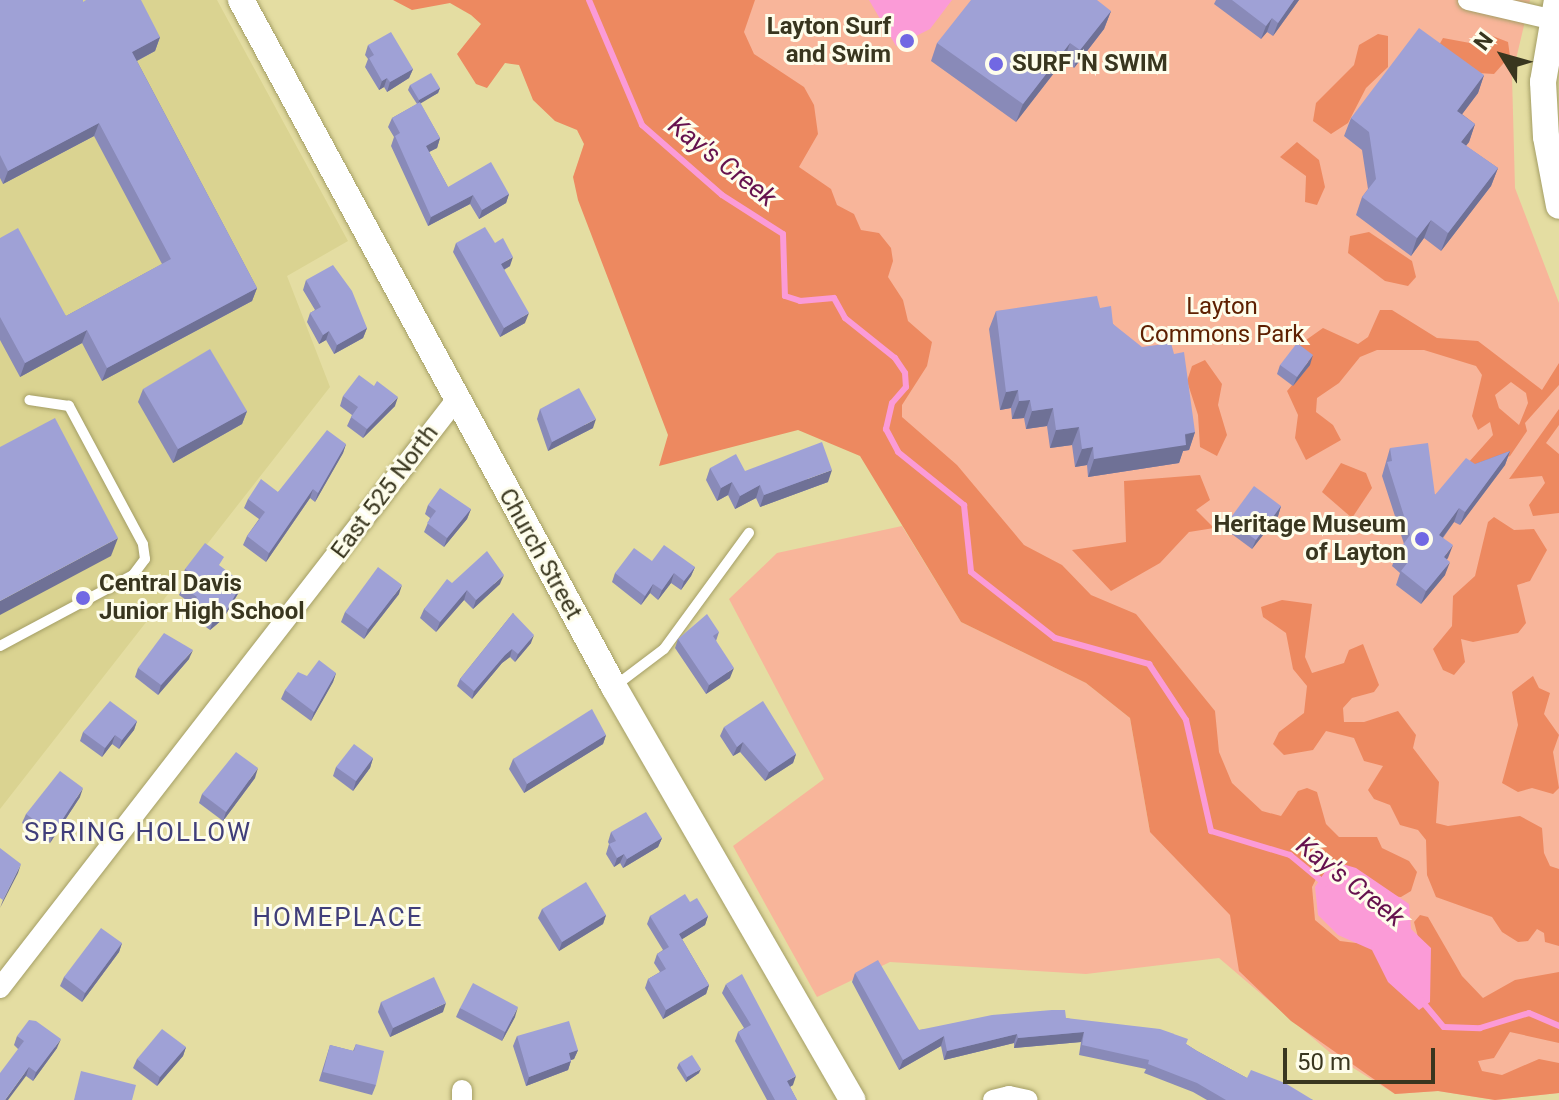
<!DOCTYPE html>
<html>
<head>
<meta charset="utf-8">
<style>
	body { margin:0 }
	#map { position:relative; width:1559px; height:1100px; overflow:hidden; background:#e4dda2; font-family:Roboto,sans-serif }
	div>[style] { position:absolute }
	.built>* { inset:0; background:#dad391 }
	.green>* { inset:0; background:#f8b59a }
	.forest>* { inset:0; background:#ed8960 }
	.water>* { inset:0; background:#fb9bd7 }
	.stream>* { height:6px; margin:-3px; padding:0 3px; transform-origin:3px; border-radius:3px; background:#fb9bd7 }
	.roads { filter:drop-shadow(0 0 2px #a49e65) drop-shadow(0 0 2px #a49e65) }
	.service>* { height:10px; margin:-5px; padding:0 5px; transform-origin:5px; border-radius:5px; background:#fff }
	.minor>* { height:20px; margin:-10px; padding:0 10px; transform-origin:10px; border-radius:10px; background:#fff }
	.tertiary>* { height:26px; margin:-13px; padding:0 13px; transform-origin:13px; border-radius:13px; background:#fff }
	.wall>* { inset:0; background:#898ab8 }
	.shaded-wall>* { inset:0; background:#6f7196 }
	.building>* { inset:0; background:#9fa1d6 }
	.dots>* { width:22px; height:22px; translate:-50% -50%; box-sizing:border-box; border:4px solid #fefdeb; border-radius:50% }
	span { translate:-50% -50%; white-space:nowrap; text-align:center; line-height:1.15; -webkit-text-stroke:6px #fefdeb; paint-order:stroke }
	.poi-label { font-size:24px; color:#39361f; font-weight:700 }
	.right { translate:-100% -50%; text-align:right }
	.left { translate:0 -50%; text-align:left }
	.park-label { font-size:24px; color:#5e2001 }
	.street-label { font-size:24px; color:#39361f }
	.water-label { font-size:26px; color:#66124e; font-style:italic }
	.neighbourhood-label { font-size:26px; color:#403e7a; letter-spacing:2px }
	.north { position:absolute; left:1463px; top:16px; width:80px; height:80px; -webkit-text-stroke:6px #fefdeb; paint-order:stroke; rotate:307deg; font-size:22px; font-weight:700; line-height:32px; text-align:center; color:#39361f }
	.north::after { content:''; display:block; margin:auto; width:28px; height:36px; background:#39361f; clip-path:polygon(50% 0,100% 100%,50% 72%,0 100%) }
	.scale { position:absolute; left:1283px; top:1048px; width:152px; height:36px; box-sizing:border-box; border:4px solid #39361f; border-top:0; padding-left:10px; font-size:24px; line-height:28px; white-space:nowrap; color:#39361f; -webkit-text-stroke:6px #fefdeb; paint-order:stroke }
</style>
</head>
<body>
<div id="map">
	<div class="built">
		<i style="clip-path:polygon(0 0,217px 0,348px 241px,287px 276px,330px 387px,0 809px)"></i>
	</div>
	<div class="green">
		<i style="clip-path:polygon(595px 0,1530px 0,1512px 76px,1515px 188px,1559px 303px,1559px 1093px,1495px 1100px,1438px 1091px,1395px 1094px,1334px 1056px,1219px 958px,1086px 974px,890px 962px,817px 997px,733px 846px,824px 779px,729px 599px,777px 553px,902px 526px,961px 622px,1086px 683px,1130px 718px,1150px 832px,1217px 812px,1017px 577px)"></i>
	</div>
	<div class="forest">
		<i style="clip-path:polygon(393px 0,755px 0,744px 32px,754px 54px,804px 87px,814px 105px,818px 134px,799px 167px,831px 189px,837px 205px,854px 214px,861px 230px,879px 233px,891px 248px,893px 261px,888px 277px,903px 300px,908px 321px,932px 342px,927px 366px,902px 405px,902px 417px,957px 465px,1024px 545px,1062px 565px,1091px 595px,1136px 614px,1215px 711px,1219px 752px,1232px 783px,1262px 811px,1281px 816px,1298px 791px,1307px 788px,1317px 792px,1326px 824px,1339px 837px,1377px 837px,1382px 848px,1409px 861px,1417px 872px,1411px 891px,1401px 897px,1353px 894px,1318px 875px,1312px 887px,1315px 920px,1340px 941px,1356px 943px,1418px 937px,1414px 922px,1420px 915px,1428px 917px,1462px 976px,1483px 998px,1515px 980px,1559px 972px,1559px 1043px,1510px 1032px,1494px 1058px,1478px 1061px,1482px 1071px,1502px 1075px,1539px 1059px,1559px 1063px,1559px 1093px,1495px 1100px,1438px 1091px,1395px 1094px,1291px 1021px,1239px 971px,1230px 915px,1150px 832px,1130px 718px,1086px 683px,961px 622px,860px 456px,798px 430px,659px 466px,668px 435px,578px 200px,573px 177px,584px 144px,577px 130px,555px 121px,533px 100px,519px 65px,505px 63px,487px 88px,476px 84px,457px 54px,481px 24px,471px 15px,450px 3px,412px 10px)"></i>
		<i style="clip-path:polygon(1378px 34px,1388px 36px,1388px 67px,1366px 88px,1348px 123px,1331px 134px,1313px 121px,1316px 103px,1354px 65px,1359px 45px)"></i>
		<i style="clip-path:polygon(1490px 35px,1508px 42px,1510px 56px,1494px 74px,1478px 73px,1438px 47px,1443px 38px,1470px 43px)"></i>
		<i style="clip-path:polygon(1297px 142px,1319px 160px,1325px 187px,1317px 205px,1305px 202px,1306px 176px,1280px 157px)"></i>
		<i style="clip-path:polygon(1369px 232px,1412px 261px,1416px 277px,1408px 286px,1385px 281px,1348px 253px,1350px 236px)"></i>
		<i style="clip-path:polygon(evenodd,1380px 310px,1392px 310px,1437px 338px,1478px 341px,1542px 390px,1559px 363px,1559px 385px,1525px 423px,1527px 431px,1510px 456px,1483px 469px,1468px 463px,1493px 435px,1490px 422px,1478px 430px,1472px 416px,1482px 375px,1476px 366px,1424px 350px,1377px 350px,1360px 357px,1339px 383px,1317px 398px,1316px 412px,1333px 425px,1341px 440px,1306px 460px,1295px 438px,1298px 415px,1287px 391px,1309px 365px,1299px 345px,1323px 328px,1358px 344px,1368px 337px,1380px 310px,1511px 382px,1526px 393px,1528px 403px,1519px 425px,1499px 408px,1495px 395px,1511px 382px)"></i>
		<i style="clip-path:polygon(1205px 360px,1222px 384px,1218px 405px,1227px 435px,1217px 456px,1200px 447px,1198px 415px,1187px 381px,1192px 366px)"></i>
		<i style="clip-path:polygon(1559px 409px,1559px 425px,1546px 443px,1559px 454px,1559px 513px,1533px 516px,1529px 505px,1545px 483px,1542px 476px,1509px 479px)"></i>
		<i style="clip-path:polygon(1341px 463px,1366px 473px,1372px 488px,1352px 518px,1322px 492px)"></i>
		<i style="clip-path:polygon(1200px 475px,1210px 500px,1196px 510px,1214px 528px,1189px 532px,1160px 563px,1111px 591px,1072px 550px,1126px 542px,1124px 481px)"></i>
		<i style="clip-path:polygon(1494px 517px,1514px 530px,1534px 529px,1547px 550px,1530px 581px,1517px 585px,1526px 623px,1518px 633px,1473px 642px,1461px 639px,1465px 662px,1454px 675px,1443px 670px,1433px 649px,1452px 626px,1453px 596px,1475px 576px,1488px 522px)"></i>
		<i style="clip-path:polygon(1282px 600px,1312px 604px,1305px 657px,1312px 673px,1344px 663px,1349px 650px,1363px 644px,1379px 685px,1374px 692px,1352px 698px,1343px 708px,1344px 722px,1364px 722px,1398px 711px,1416px 735px,1413px 748px,1439px 782px,1436px 823px,1448px 826px,1520px 816px,1542px 828px,1544px 853px,1550px 866px,1559px 869px,1559px 946px,1545px 942px,1544px 933px,1537px 929px,1528px 941px,1518px 942px,1502px 932px,1492px 917px,1436px 897px,1427px 875px,1426px 840px,1418px 830px,1400px 825px,1390px 805px,1374px 799px,1368px 790px,1383px 766px,1364px 761px,1354px 738px,1326px 731px,1313px 750px,1284px 755px,1273px 744px,1279px 732px,1304px 713px,1307px 686px,1293px 669px,1286px 633px,1263px 617px,1261px 607px)"></i>
		<i style="clip-path:polygon(1533px 676px,1539px 688px,1550px 693px,1544px 714px,1559px 735px,1553px 752px,1559px 788px,1553px 794px,1532px 788px,1518px 792px,1502px 783px,1518px 725px,1512px 692px)"></i>
	</div>
	<div class="water">
		<i style="clip-path:polygon(869px 0,952px 0,930px 29px,896px 46px)"></i>
		<i style="clip-path:polygon(1332px 861px,1356px 868px,1409px 904px,1411px 929px,1431px 948px,1430px 1002px,1419px 1010px,1388px 982px,1372px 950px,1338px 935px,1318px 915px,1315px 887px)"></i>
	</div>
	<div class="stream">
		<i style="left:589px;top:0;width:136px;rotate:67deg"></i>
		<i style="left:642px;top:125px;width:106px;rotate:41.2deg"></i>
		<i style="left:722px;top:195px;width:72px;rotate:32.6deg"></i>
		<i style="left:783px;top:234px;width:62px;rotate:88.2deg"></i>
		<i style="left:785px;top:296px;width:16px;rotate:18deg"></i>
		<i style="left:800px;top:301px;width:34px;rotate:-5deg"></i>
		<i style="left:834px;top:298px;width:23px;rotate:61deg"></i>
		<i style="left:845px;top:318px;width:64px;rotate:38.7deg"></i>
		<i style="left:895px;top:358px;width:18px;rotate:56deg"></i>
		<i style="left:905px;top:373px;width:14px;rotate:86deg"></i>
		<i style="left:906px;top:387px;width:21px;rotate:131deg"></i>
		<i style="left:892px;top:403px;width:27px;rotate:103deg"></i>
		<i style="left:886px;top:429px;width:26px;rotate:62deg"></i>
		<i style="left:898px;top:452px;width:85px;rotate:38.8deg"></i>
		<i style="left:964px;top:505px;width:67px;rotate:84deg"></i>
		<i style="left:971px;top:572px;width:107px;rotate:38.2deg"></i>
		<i style="left:1055px;top:638px;width:98px;rotate:15.5deg"></i>
		<i style="left:1149px;top:664px;width:67px;rotate:56.5deg"></i>
		<i style="left:1186px;top:720px;width:114px;rotate:77.3deg"></i>
		<i style="left:1211px;top:831px;width:83px;rotate:16.9deg"></i>
		<i style="left:1290px;top:855px;width:45px;rotate:39.6deg"></i>
		<i style="left:1421px;top:1000px;width:35px;rotate:50deg"></i>
		<i style="left:1444px;top:1027px;width:36px;rotate:2deg"></i>
		<i style="left:1480px;top:1028px;width:51px;rotate:-17deg"></i>
		<i style="left:1529px;top:1013px;width:33px;rotate:23deg"></i>
	</div>
	<div class="roads">
		<div class="service">
			<i style="left:0;top:646px;width:151px;rotate:-28.1deg"></i>
			<i style="left:133px;top:575px;width:20px;rotate:-53deg"></i>
			<i style="left:145px;top:559px;width:15px;rotate:-98deg"></i>
			<i style="left:143px;top:544px;width:157px;rotate:-118.2deg"></i>
			<i style="left:69px;top:406px;width:40px;rotate:-171.5deg"></i>
			<i style="left:615px;top:686px;width:61px;rotate:-37.1deg"></i>
			<i style="left:664px;top:649px;width:144px;rotate:-53.8deg"></i>
		</div>
		<div class="minor">
			<i style="left:1468px;top:0;width:84px;rotate:13deg"></i>
			<i style="left:0;top:988px;width:743px;rotate:-52.22deg"></i>
			<i style="left:462px;top:1090px;width:10px;rotate:90deg"></i>
			<i style="left:993px;top:1100px;width:16px;rotate:-14deg"></i>
			<i style="left:1009px;top:1096px;width:19px;rotate:12deg"></i>
		</div>
		<div class="tertiary">
			<i style="left:241px;top:0;width:782px;rotate:61.5deg"></i>
			<i style="left:614px;top:687px;width:477px;rotate:60deg"></i>
			<i style="left:1557px;top:0;width:83px;rotate:99.7deg"></i>
			<i style="left:1543px;top:82px;width:55px;rotate:86.9deg"></i>
			<i style="left:1546px;top:137px;width:70px;rotate:79.3deg"></i>
		</div>
	</div>
	<div class="wall">
		<i style="clip-path:polygon(0 0,83px 2px,160px 37px,155px 51px,137px 61px,257px 288px,252px 301px,102px 381px,82px 343px,20px 377px,0 340px,0 238px,66px 316px,162px 264px,94px 136px,3px 184px,0 178px)"></i>
		<i style="clip-path:polygon(1216px 0,1299px 0,1273px 36px,1267px 32px,1261px 39px,1214px 4px)"></i>
		<i style="clip-path:polygon(1111px 11px,1104px 29px,1074px 68px,1064px 60px,1016px 122px,931px 61px,937px 43px)"></i>
		<i style="clip-path:polygon(368px 45px,413px 69px,409px 78px,387px 92px,384px 87px,379px 90px,365px 67px,368px 59px,365px 55px)"></i>
		<i style="clip-path:polygon(1484px 75px,1478px 93px,1462px 114px,1475px 124px,1469px 142px,1466px 146px,1498px 168px,1491px 186px,1441px 251px,1424px 238px,1411px 256px,1356px 215px,1362px 197px,1368px 189px,1362px 150px,1344px 136px,1351px 118px)"></i>
		<i style="clip-path:polygon(410px 85px,440px 88px,438px 93px,420px 103px,440px 138px,437px 148px,429px 152px,448px 187px,509px 194px,506px 203px,479px 219px,470px 204px,428px 226px,391px 146px,394px 137px,388px 127px,392px 118px,417px 104px,408px 90px)"></i>
		<i style="clip-path:polygon(456px 243px,495px 243px,510px 266px,504px 270px,525px 323px,500px 337px,453px 252px)"></i>
		<i style="clip-path:polygon(306px 280px,367px 328px,363px 338px,334px 354px,326px 340px,319px 344px,307px 322px,310px 313px,315px 310px,303px 290px)"></i>
		<i style="clip-path:polygon(1100px 308px,1113px 324px,1195px 432px,1189px 450px,1183px 451px,1179px 463px,1088px 477px,1087px 465px,1075px 467px,1072px 445px,1050px 448px,1047px 426px,1026px 429px,1024px 418px,1012px 419px,1011px 408px,1000px 410px,989px 329px,996px 311px)"></i>
		<i style="clip-path:polygon(1280px 365px,1310px 365px,1293px 386px,1277px 374px)"></i>
		<i style="clip-path:polygon(143px 389px,247px 411px,242px 424px,173px 463px,138px 402px)"></i>
		<i style="clip-path:polygon(343px 396px,395px 406px,363px 438px,347px 426px,352px 415px,340px 406px)"></i>
		<i style="clip-path:polygon(540px 409px,593px 428px,548px 451px,537px 419px)"></i>
		<i style="clip-path:polygon(346px 444px,343px 453px,315px 502px,310px 498px,266px 562px,243px 545px,247px 536px,259px 519px,244px 508px,248px 499px,278px 492px)"></i>
		<i style="clip-path:polygon(1390px 448px,1435px 495px,1475px 464px,1510px 451px,1505px 465px,1460px 525px,1454px 522px,1443px 538px,1447px 559px,1445px 575px,1421px 604px,1396px 585px,1400px 573px,1392px 566px,1397px 553px,1404px 544px,1382px 476px)"></i>
		<i style="clip-path:polygon(710px 468px,745px 471px,828px 482px,760px 507px,756px 498px,735px 509px,728px 495px,717px 501px,706px 480px)"></i>
		<i style="clip-path:polygon(428px 505px,471px 509px,467px 519px,444px 547px,424px 532px,430px 518px,425px 514px)"></i>
		<i style="clip-path:polygon(1281px 506px,1278px 516px,1252px 549px,1225px 529px,1229px 520px)"></i>
		<i style="clip-path:polygon(652px 561px,695px 567px,691px 576px,681px 590px,671px 583px,658px 600px,650px 593px,641px 605px,612px 582px,615px 573px)"></i>
		<i style="clip-path:polygon(221px 567px,242px 583px,239px 592px,223px 619px,210px 630px,188px 614px,192px 604px,179px 595px,186px 581px,182px 578px,185px 569px)"></i>
		<i style="clip-path:polygon(452px 583px,500px 584px,473px 609px,464px 600px,436px 632px,420px 618px,424px 609px)"></i>
		<i style="clip-path:polygon(399px 594px,364px 639px,341px 622px,345px 612px)"></i>
		<i style="clip-path:polygon(513px 613px,531px 643px,515px 662px,510px 657px,502px 663px,472px 699px,457px 686px,460px 679px)"></i>
		<i style="clip-path:polygon(719px 632px,716px 641px,730px 678px,706px 694px,675px 648px,678px 639px)"></i>
		<i style="clip-path:polygon(189px 659px,158px 695px,135px 677px,138px 668px)"></i>
		<i style="clip-path:polygon(336px 673px,333px 682px,311px 721px,281px 699px,285px 690px,307px 676px)"></i>
		<i style="clip-path:polygon(137px 721px,134px 730px,119px 749px,112px 744px,102px 757px,80px 741px,83px 732px)"></i>
		<i style="clip-path:polygon(724px 727px,796px 754px,793px 763px,765px 781px,740px 752px,733px 756px,720px 736px)"></i>
		<i style="clip-path:polygon(606px 735px,603px 744px,524px 793px,509px 769px,513px 759px)"></i>
		<i style="clip-path:polygon(373px 758px,370px 768px,353px 791px,333px 776px,336px 767px)"></i>
		<i style="clip-path:polygon(255px 778px,223px 821px,199px 803px,202px 794px)"></i>
		<i style="clip-path:polygon(80px 797px,50px 843px,22px 823px,26px 814px)"></i>
		<i style="clip-path:polygon(611px 832px,662px 838px,658px 847px,623px 868px,620px 863px,614px 867px,606px 854px,609px 844px,608px 842px)"></i>
		<i style="clip-path:polygon(690px 902px,708px 916px,705px 925px,682px 939px,709px 985px,706px 994px,663px 1019px,645px 988px,648px 979px,660px 972px,654px 963px,657px 954px,663px 950px,647px 924px,650px 916px)"></i>
		<i style="clip-path:polygon(542px 909px,606px 915px,603px 924px,559px 951px,538px 918px)"></i>
		<i style="clip-path:polygon(122px 943px,119px 952px,82px 1002px,60px 986px,64px 977px)"></i>
		<i style="clip-path:polygon(855px 973px,919px 1030px,1066px 1018px,1186px 1044px,1197px 1051px,1247px 1078px,1313px 1100px,1207px 1100px,1193px 1092px,1144px 1073px,1146px 1069px,1079px 1055px,1081px 1042px,1014px 1048px,1014px 1043px,944px 1060px,941px 1046px,899px 1070px,852px 982px)"></i>
		<i style="clip-path:polygon(726px 984px,793px 1085px,790px 1087px,797px 1100px,767px 1100px,735px 1041px,738px 1032px,744px 1028px,722px 993px)"></i>
		<i style="clip-path:polygon(381px 1002px,443px 1012px,390px 1037px,378px 1012px)"></i>
		<i style="clip-path:polygon(460px 1008px,515px 1017px,502px 1041px,456px 1017px)"></i>
		<i style="clip-path:polygon(17px 1036px,57px 1048px,33px 1081px,26px 1076px,18px 1049px,14px 1045px)"></i>
		<i style="clip-path:polygon(517px 1036px,578px 1050px,574px 1059px,571px 1060px,568px 1070px,526px 1086px,513px 1046px)"></i>
		<i style="clip-path:polygon(356px 1044px,376px 1085px,372px 1095px,319px 1081px,330px 1045px,353px 1051px)"></i>
		<i style="clip-path:polygon(186px 1047px,183px 1056px,157px 1086px,133px 1068px,137px 1059px)"></i>
		<i style="clip-path:polygon(679px 1063px,699px 1073px,686px 1082px,677px 1068px)"></i>
	</div>
	<div class="shaded-wall">
		<i style="clip-path:polygon(1294px 0,1299px 0,1273px 36px,1278px 23px)"></i>
		<i style="clip-path:polygon(1111px 11px,1104px 29px,1074px 68px,1080px 50px)"></i>
		<i style="clip-path:polygon(1272px 18px,1267px 32px,1261px 39px,1266px 26px)"></i>
		<i style="clip-path:polygon(160px 37px,155px 51px,127px 66px,132px 52px)"></i>
		<i style="clip-path:polygon(1070px 43px,1064px 60px,1016px 122px,1023px 104px)"></i>
		<i style="clip-path:polygon(413px 69px,409px 78px,387px 92px,390px 82px)"></i>
		<i style="clip-path:polygon(1484px 75px,1478px 93px,1451px 129px,1457px 111px)"></i>
		<i style="clip-path:polygon(387px 78px,384px 87px,379px 90px,382px 81px)"></i>
		<i style="clip-path:polygon(440px 88px,438px 93px,418px 105px,419px 100px)"></i>
		<i style="clip-path:polygon(99px 123px,94px 136px,3px 184px,8px 171px)"></i>
		<i style="clip-path:polygon(1475px 124px,1469px 142px,1454px 160px,1461px 142px)"></i>
		<i style="clip-path:polygon(440px 138px,437px 148px,423px 155px,426px 146px)"></i>
		<i style="clip-path:polygon(1498px 168px,1491px 186px,1441px 251px,1448px 233px)"></i>
		<i style="clip-path:polygon(509px 194px,506px 203px,479px 219px,482px 210px)"></i>
		<i style="clip-path:polygon(473px 195px,470px 204px,428px 226px,431px 217px)"></i>
		<i style="clip-path:polygon(1431px 220px,1424px 238px,1411px 256px,1417px 238px)"></i>
		<i style="clip-path:polygon(513px 257px,510px 266px,497px 273px,501px 264px)"></i>
		<i style="clip-path:polygon(257px 288px,252px 301px,102px 381px,107px 368px)"></i>
		<i style="clip-path:polygon(529px 313px,525px 323px,500px 337px,504px 328px)"></i>
		<i style="clip-path:polygon(367px 328px,363px 338px,334px 354px,337px 345px)"></i>
		<i style="clip-path:polygon(87px 330px,82px 343px,20px 377px,25px 363px)"></i>
		<i style="clip-path:polygon(329px 331px,326px 340px,319px 344px,323px 335px)"></i>
		<i style="clip-path:polygon(1313px 355px,1310px 365px,1293px 386px,1297px 377px)"></i>
		<i style="clip-path:polygon(1018px 390px,1011px 408px,1000px 410px,1006px 392px)"></i>
		<i style="clip-path:polygon(398px 397px,395px 406px,363px 438px,367px 429px)"></i>
		<i style="clip-path:polygon(1030px 400px,1024px 418px,1012px 419px,1019px 401px)"></i>
		<i style="clip-path:polygon(1053px 408px,1047px 426px,1026px 429px,1032px 411px)"></i>
		<i style="clip-path:polygon(247px 411px,242px 424px,173px 463px,178px 449px)"></i>
		<i style="clip-path:polygon(596px 419px,593px 428px,548px 451px,552px 442px)"></i>
		<i style="clip-path:polygon(1079px 427px,1072px 445px,1050px 448px,1056px 430px)"></i>
		<i style="clip-path:polygon(1195px 432px,1189px 450px,1183px 451px,1179px 463px,1088px 477px,1094px 459px)"></i>
		<i style="clip-path:polygon(346px 444px,343px 453px,315px 502px,318px 493px)"></i>
		<i style="clip-path:polygon(1093px 447px,1087px 465px,1075px 467px,1082px 449px)"></i>
		<i style="clip-path:polygon(1510px 451px,1505px 465px,1460px 525px,1465px 512px)"></i>
		<i style="clip-path:polygon(832px 470px,828px 482px,760px 507px,764px 495px)"></i>
		<i style="clip-path:polygon(732px 482px,728px 495px,717px 501px,721px 488px)"></i>
		<i style="clip-path:polygon(760px 485px,756px 498px,735px 509px,740px 496px)"></i>
		<i style="clip-path:polygon(313px 489px,310px 498px,266px 562px,269px 553px)"></i>
		<i style="clip-path:polygon(1281px 506px,1278px 516px,1252px 549px,1256px 540px)"></i>
		<i style="clip-path:polygon(1459px 508px,1454px 522px,1434px 549px,1439px 535px)"></i>
		<i style="clip-path:polygon(471px 509px,467px 519px,444px 547px,447px 538px)"></i>
		<i style="clip-path:polygon(118px 538px,111px 556px,0 615px,0 601px)"></i>
		<i style="clip-path:polygon(1453px 545px,1448px 558px,1439px 570px,1444px 557px)"></i>
		<i style="clip-path:polygon(1450px 562px,1445px 575px,1421px 604px,1426px 591px)"></i>
		<i style="clip-path:polygon(695px 567px,691px 576px,681px 590px,684px 581px)"></i>
		<i style="clip-path:polygon(674px 573px,671px 583px,658px 600px,662px 590px)"></i>
		<i style="clip-path:polygon(504px 575px,500px 584px,473px 609px,476px 600px)"></i>
		<i style="clip-path:polygon(242px 583px,239px 592px,223px 619px,210px 630px,213px 621px)"></i>
		<i style="clip-path:polygon(653px 584px,650px 593px,641px 605px,645px 596px)"></i>
		<i style="clip-path:polygon(402px 585px,399px 594px,364px 639px,368px 629px)"></i>
		<i style="clip-path:polygon(467px 590px,464px 600px,436px 632px,440px 622px)"></i>
		<i style="clip-path:polygon(534px 635px,531px 643px,515px 662px,518px 654px)"></i>
		<i style="clip-path:polygon(512px 649px,510px 657px,502px 663px,472px 699px,474px 691px,505px 655px)"></i>
		<i style="clip-path:polygon(193px 650px,189px 659px,158px 695px,161px 685px)"></i>
		<i style="clip-path:polygon(734px 668px,730px 678px,706px 694px,709px 685px)"></i>
		<i style="clip-path:polygon(336px 673px,333px 682px,311px 721px,314px 712px)"></i>
		<i style="clip-path:polygon(137px 721px,134px 730px,119px 749px,122px 740px)"></i>
		<i style="clip-path:polygon(115px 735px,112px 744px,102px 757px,105px 748px)"></i>
		<i style="clip-path:polygon(606px 735px,603px 744px,524px 793px,527px 784px)"></i>
		<i style="clip-path:polygon(743px 742px,740px 752px,733px 756px,737px 747px)"></i>
		<i style="clip-path:polygon(796px 754px,793px 763px,765px 781px,769px 772px)"></i>
		<i style="clip-path:polygon(373px 758px,370px 768px,353px 791px,356px 781px)"></i>
		<i style="clip-path:polygon(258px 768px,255px 778px,223px 821px,226px 812px)"></i>
		<i style="clip-path:polygon(83px 788px,80px 797px,50px 843px,53px 834px)"></i>
		<i style="clip-path:polygon(662px 838px,658px 847px,623px 868px,627px 859px)"></i>
		<i style="clip-path:polygon(624px 854px,620px 863px,614px 867px,617px 858px)"></i>
		<i style="clip-path:polygon(21px 864px,18px 873px,0 908px,3px 900px)"></i>
		<i style="clip-path:polygon(606px 915px,603px 924px,559px 951px,562px 942px)"></i>
		<i style="clip-path:polygon(708px 916px,705px 925px,676px 943px,679px 934px)"></i>
		<i style="clip-path:polygon(122px 943px,119px 952px,82px 1002px,85px 993px)"></i>
		<i style="clip-path:polygon(709px 985px,706px 994px,663px 1019px,666px 1010px)"></i>
		<i style="clip-path:polygon(446px 1003px,443px 1012px,390px 1037px,393px 1028px)"></i>
		<i style="clip-path:polygon(518px 1007px,515px 1017px,502px 1041px,505px 1032px)"></i>
		<i style="clip-path:polygon(1084px 1032px,1081px 1042px,1014px 1048px,1018px 1038px)"></i>
		<i style="clip-path:polygon(1017px 1034px,1014px 1043px,944px 1060px,947px 1051px)"></i>
		<i style="clip-path:polygon(944px 1036px,941px 1046px,899px 1070px,903px 1060px)"></i>
		<i style="clip-path:polygon(61px 1039px,57px 1048px,33px 1081px,36px 1072px)"></i>
		<i style="clip-path:polygon(186px 1047px,183px 1056px,157px 1086px,160px 1077px)"></i>
		<i style="clip-path:polygon(578px 1050px,574px 1059px,565px 1062px,569px 1053px)"></i>
		<i style="clip-path:polygon(571px 1061px,568px 1070px,526px 1086px,529px 1077px)"></i>
		<i style="clip-path:polygon(29px 1067px,26px 1076px,8px 1100px,5px 1100px)"></i>
		<i style="clip-path:polygon(701px 1069px,699px 1073px,686px 1082px,687px 1077px)"></i>
		<i style="clip-path:polygon(796px 1076px,793px 1085px,784px 1090px,787px 1081px)"></i>
	</div>
	<div class="building">
		<i style="clip-path:polygon(0 0,83px 0,83px 2px,86px 0,141px 0,160px 37px,132px 52px,257px 288px,107px 368px,87px 330px,25px 363px,0 317px,0 238px,18px 228px,66px 316px,171px 259px,99px 123px,8px 171px,0 155px)"></i>
		<i style="clip-path:polygon(971px 0,1097px 0,1111px 11px,1080px 50px,1070px 43px,1023px 104px,937px 43px)"></i>
		<i style="clip-path:polygon(1232px 0,1294px 0,1278px 23px,1272px 18px,1266px 26px)"></i>
		<i style="clip-path:polygon(1419px 28px,1484px 75px,1457px 111px,1475px 124px,1461px 142px,1498px 168px,1448px 233px,1431px 220px,1417px 238px,1362px 197px,1376px 179px,1369px 132px,1351px 118px)"></i>
		<i style="clip-path:polygon(391px 32px,413px 69px,390px 82px,387px 78px,382px 81px,369px 58px,374px 55px,368px 45px)"></i>
		<i style="clip-path:polygon(431px 73px,440px 88px,419px 100px,410px 85px)"></i>
		<i style="clip-path:polygon(420px 102px,440px 138px,426px 146px,448px 187px,491px 162px,509px 194px,482px 210px,473px 195px,431px 217px,395px 136px,400px 133px,392px 118px)"></i>
		<i style="clip-path:polygon(485px 227px,495px 243px,503px 238px,513px 257px,501px 264px,529px 313px,504px 328px,456px 243px)"></i>
		<i style="clip-path:polygon(333px 265px,352px 291px,367px 328px,337px 345px,329px 331px,323px 335px,310px 313px,321px 307px,306px 280px)"></i>
		<i style="clip-path:polygon(1097px 296px,1100px 308px,1111px 306px,1113px 324px,1142px 347px,1171px 343px,1174px 354px,1184px 352px,1195px 432px,1185px 434px,1186px 445px,1094px 459px,1093px 447px,1082px 449px,1079px 427px,1056px 430px,1053px 408px,1032px 411px,1030px 400px,1019px 401px,1018px 390px,1006px 392px,996px 311px)"></i>
		<i style="clip-path:polygon(1297px 343px,1313px 355px,1297px 377px,1280px 365px)"></i>
		<i style="clip-path:polygon(210px 349px,247px 411px,178px 449px,143px 389px)"></i>
		<i style="clip-path:polygon(359px 375px,374px 386px,377px 381px,398px 397px,367px 429px,351px 417px,358px 407px,343px 396px)"></i>
		<i style="clip-path:polygon(579px 388px,596px 419px,552px 442px,540px 409px)"></i>
		<i style="clip-path:polygon(55px 418px,118px 538px,0 601px,0 447px)"></i>
		<i style="clip-path:polygon(327px 430px,346px 444px,318px 493px,313px 489px,269px 553px,247px 536px,265px 512px,248px 499px,261px 479px,278px 492px)"></i>
		<i style="clip-path:polygon(822px 442px,832px 470px,764px 495px,760px 485px,740px 496px,732px 482px,721px 488px,710px 468px,736px 454px,745px 471px)"></i>
		<i style="clip-path:polygon(1428px 443px,1435px 495px,1466px 458px,1475px 464px,1510px 451px,1465px 512px,1459px 508px,1439px 535px,1453px 545px,1444px 557px,1450px 562px,1426px 591px,1401px 571px,1408px 562px,1397px 553px,1410px 535px,1387px 462px,1392px 461px,1390px 448px)"></i>
		<i style="clip-path:polygon(1254px 486px,1281px 506px,1256px 540px,1229px 520px)"></i>
		<i style="clip-path:polygon(440px 488px,471px 509px,447px 538px,427px 523px,436px 511px,428px 505px)"></i>
		<i style="clip-path:polygon(205px 543px,224px 557px,219px 565px,242px 583px,227px 610px,213px 621px,191px 605px,197px 597px,182px 586px,191px 573px,185px 569px)"></i>
		<i style="clip-path:polygon(664px 545px,695px 567px,684px 581px,674px 573px,662px 590px,653px 584px,645px 596px,615px 573px,634px 548px,652px 561px)"></i>
		<i style="clip-path:polygon(487px 551px,504px 575px,476px 600px,467px 590px,440px 622px,424px 609px,447px 579px,452px 583px)"></i>
		<i style="clip-path:polygon(378px 567px,402px 585px,368px 629px,345px 612px)"></i>
		<i style="clip-path:polygon(513px 613px,534px 635px,518px 654px,512px 649px,505px 655px,474px 691px,460px 679px)"></i>
		<i style="clip-path:polygon(707px 614px,719px 632px,713px 636px,734px 668px,709px 685px,678px 639px)"></i>
		<i style="clip-path:polygon(164px 633px,193px 650px,161px 685px,138px 668px)"></i>
		<i style="clip-path:polygon(319px 660px,336px 673px,314px 712px,285px 690px,298px 672px,307px 676px)"></i>
		<i style="clip-path:polygon(110px 701px,137px 721px,122px 740px,115px 735px,105px 748px,83px 732px)"></i>
		<i style="clip-path:polygon(763px 701px,796px 754px,769px 772px,743px 742px,737px 747px,724px 727px)"></i>
		<i style="clip-path:polygon(592px 709px,606px 735px,527px 784px,513px 759px)"></i>
		<i style="clip-path:polygon(354px 744px,373px 758px,356px 781px,336px 767px)"></i>
		<i style="clip-path:polygon(236px 752px,258px 768px,226px 812px,202px 794px)"></i>
		<i style="clip-path:polygon(60px 771px,83px 788px,53px 834px,26px 814px)"></i>
		<i style="clip-path:polygon(646px 812px,662px 838px,627px 859px,624px 854px,617px 858px,609px 844px,616px 841px,611px 832px)"></i>
		<i style="clip-path:polygon(0 848px,21px 864px,3px 900px,0 898px)"></i>
		<i style="clip-path:polygon(586px 882px,606px 915px,562px 942px,542px 909px)"></i>
		<i style="clip-path:polygon(685px 894px,690px 902px,697px 898px,708px 916px,679px 934px,709px 985px,666px 1010px,648px 979px,666px 969px,657px 954px,669px 947px,650px 916px)"></i>
		<i style="clip-path:polygon(101px 928px,122px 943px,85px 993px,64px 977px)"></i>
		<i style="clip-path:polygon(878px 960px,919px 1030px,992px 1015px,1052px 1010px,1065px 1010px,1066px 1018px,1160px 1029px,1188px 1039px,1186px 1044px,1197px 1051px,1247px 1078px,1251px 1070px,1285px 1083px,1313px 1100px,1226px 1100px,1197px 1083px,1148px 1064px,1149px 1060px,1082px 1045px,1084px 1032px,1018px 1038px,1017px 1034px,947px 1051px,944px 1036px,903px 1060px,855px 973px)"></i>
		<i style="clip-path:polygon(742px 974px,796px 1076px,787px 1081px,797px 1100px,775px 1100px,738px 1032px,751px 1025px,726px 984px)"></i>
		<i style="clip-path:polygon(434px 977px,446px 1003px,393px 1028px,381px 1002px)"></i>
		<i style="clip-path:polygon(473px 983px,518px 1007px,505px 1032px,460px 1008px)"></i>
		<i style="clip-path:polygon(29px 1020px,36px 1021px,61px 1039px,36px 1072px,29px 1067px,5px 1100px,0 1100px,0 1073px,24px 1041px,17px 1036px)"></i>
		<i style="clip-path:polygon(569px 1021px,578px 1050px,569px 1053px,571px 1061px,529px 1077px,517px 1036px)"></i>
		<i style="clip-path:polygon(162px 1029px,186px 1047px,160px 1077px,137px 1059px)"></i>
		<i style="clip-path:polygon(356px 1044px,384px 1051px,376px 1085px,323px 1072px,330px 1045px,354px 1051px)"></i>
		<i style="clip-path:polygon(692px 1055px,701px 1069px,687px 1077px,679px 1063px)"></i>
		<i style="clip-path:polygon(81px 1071px,136px 1085px,132px 1100px,74px 1100px)"></i>
	</div>
	<div class="dots">
		<i style="left:907px;top:41px;background:#7168e3"></i>
		<i style="left:996px;top:64px;background:#7168e3"></i>
		<i style="left:1422px;top:539px;background:#7168e3"></i>
		<i style="left:83px;top:598px;background:#7168e3"></i>
	</div>
	<div class="poi-label">
		<span class="right" style="left:891px;top:41px">Layton Surf<br>and Swim</span>
		<span class="left" style="left:1012px;top:64px">SURF 'N SWIM</span>
		<span class="right" style="left:1406px;top:539px">Heritage Museum<br>of Layton</span>
		<span class="left" style="left:99px;top:598px">Central Davis<br>Junior High School</span>
	</div>
	<div class="park-label">
		<span style="left:1222px;top:321px">Layton<br>Commons Park</span>
	</div>
	<div class="street-label">
		<span style="left:385px;top:492px;rotate:-53deg">East 525 North</span>
		<span style="left:540px;top:554px;rotate:61deg">Church Street</span>
	</div>
	<div class="water-label">
		<span style="left:722px;top:162px;rotate:38deg">Kay's Creek</span>
		<span style="left:1350px;top:882px;rotate:38deg">Kay's Creek</span>
	</div>
	<div class="neighbourhood-label">
		<span style="left:138px;top:833px">SPRING HOLLOW</span>
		<span style="left:338px;top:918px">HOMEPLACE</span>
	</div>
	<div class="north">N</div>
	<div class="scale">50 m</div>
</div>
</body>
</html>
